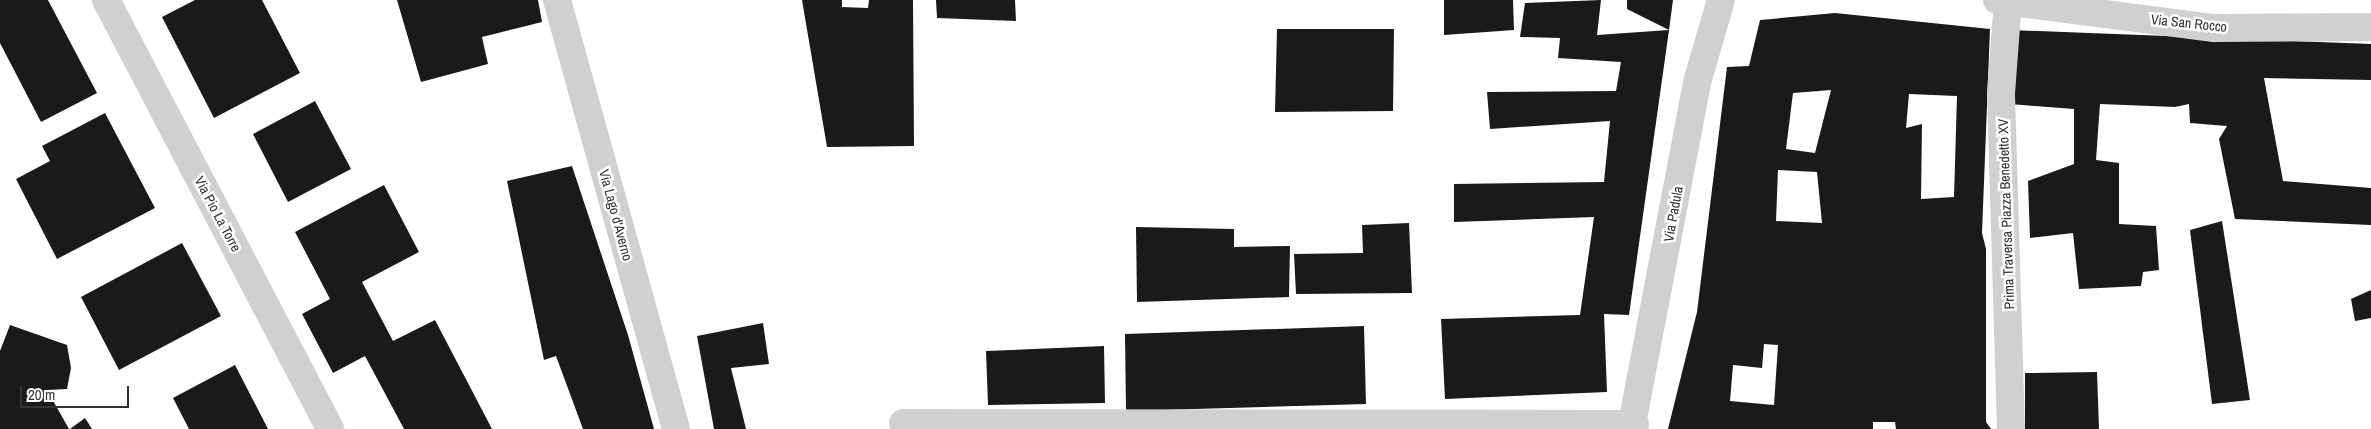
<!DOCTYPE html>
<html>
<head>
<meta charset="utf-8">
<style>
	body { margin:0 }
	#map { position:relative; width:2371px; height:429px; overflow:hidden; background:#fff; font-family:"Archivo Narrow",sans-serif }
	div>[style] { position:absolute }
	.building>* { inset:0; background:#1a1a1a }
	.street>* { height:28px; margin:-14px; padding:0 14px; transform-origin:14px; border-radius:14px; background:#d0d0d0 }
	span { translate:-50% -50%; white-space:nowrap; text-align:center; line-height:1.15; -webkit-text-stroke:5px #fff; paint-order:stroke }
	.street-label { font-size:14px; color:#333 }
	.scale { position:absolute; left:20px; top:386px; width:109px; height:22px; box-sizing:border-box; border:2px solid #333; border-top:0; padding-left:6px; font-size:15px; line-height:18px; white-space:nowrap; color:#333; -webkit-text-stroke:4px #fff; paint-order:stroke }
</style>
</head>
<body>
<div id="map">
	<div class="building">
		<i style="clip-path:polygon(0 0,48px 0,97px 93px,41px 122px,0 43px)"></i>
		<i style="clip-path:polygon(195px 0,262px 0,300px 73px,214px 118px,162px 17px)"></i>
		<i style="clip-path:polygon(397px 0,538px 0,542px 22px,482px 37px,488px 64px,421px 82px)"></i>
		<i style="clip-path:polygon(802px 0,842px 0,842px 7px,868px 8px,869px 0,913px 0,914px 146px,827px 147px)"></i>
		<i style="clip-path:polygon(936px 0,1015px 0,1016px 21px,937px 18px)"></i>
		<i style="clip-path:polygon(1444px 0,1513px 0,1514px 30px,1444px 35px)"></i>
		<i style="clip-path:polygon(1601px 0,1597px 35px,1669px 30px,1629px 315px,1604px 314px,1607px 392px,1445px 399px,1441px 319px,1580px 315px,1594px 217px,1454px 222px,1454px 184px,1604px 182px,1610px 121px,1490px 129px,1487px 92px,1616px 91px,1621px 62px,1558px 58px,1560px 38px,1520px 37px,1525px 3px)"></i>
		<i style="clip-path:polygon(1627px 0,1673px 0,1669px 30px,1627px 9px)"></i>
		<i style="clip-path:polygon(evenodd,1835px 13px,1990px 29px,1982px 233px,1986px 249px,1986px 422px,1991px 429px,1896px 429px,1895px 422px,1873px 422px,1873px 429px,1668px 429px,1697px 312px,1727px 67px,1749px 66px,1760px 20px,1835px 13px,1831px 90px,1815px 153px,1786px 149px,1793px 93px,1831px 90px,1835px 13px,1909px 94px,1957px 96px,1954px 197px,1921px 199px,1922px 124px,1906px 128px,1909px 94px,1835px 13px,1778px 170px,1817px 172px,1822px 223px,1776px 221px,1778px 170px,1835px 13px,1764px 344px,1778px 345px,1774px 405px,1730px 401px,1733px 365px,1762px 368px,1764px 344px)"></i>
		<i style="clip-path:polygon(1277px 29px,1394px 29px,1393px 111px,1275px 112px)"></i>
		<i style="clip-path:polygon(2011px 30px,2371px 44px,2371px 80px,2264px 78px,2283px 181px,2371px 188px,2371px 225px,2235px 219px,2219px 139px,2227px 126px,2190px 123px,2189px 104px,2175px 107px,2100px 104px,2096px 160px,2119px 163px,2119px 224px,2156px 226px,2159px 270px,2143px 272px,2141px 286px,2079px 289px,2073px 233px,2030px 238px,2028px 181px,2074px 164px,2074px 109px,2010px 104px)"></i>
		<i style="clip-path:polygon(315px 101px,351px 169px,288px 202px,253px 134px)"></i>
		<i style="clip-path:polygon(105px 113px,155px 208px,57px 259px,16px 179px,50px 161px,42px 146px)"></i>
		<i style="clip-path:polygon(572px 166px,628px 335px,654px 429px,583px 429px,556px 356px,544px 360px,507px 181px)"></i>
		<i style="clip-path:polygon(384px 185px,419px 252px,362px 282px,393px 341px,435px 320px,492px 429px,404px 429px,365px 356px,333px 373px,302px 314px,330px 299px,295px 232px)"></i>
		<i style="clip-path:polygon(2222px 221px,2250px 400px,2212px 404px,2190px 230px)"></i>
		<i style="clip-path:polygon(1409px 223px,1412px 293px,1296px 294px,1294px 254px,1363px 253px,1362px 225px)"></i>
		<i style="clip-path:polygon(1136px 227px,1234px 229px,1234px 247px,1290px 246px,1289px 297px,1137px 302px)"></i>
		<i style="clip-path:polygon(182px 243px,221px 316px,119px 370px,81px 297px)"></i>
		<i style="clip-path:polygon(2371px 290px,2371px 318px,2355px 321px,2351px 299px)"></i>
		<i style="clip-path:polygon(763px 323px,769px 364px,731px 368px,746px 429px,714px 429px,697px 336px)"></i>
		<i style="clip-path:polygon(10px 325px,67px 345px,71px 368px,67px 389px,47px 390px,69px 429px,0 429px,0 351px)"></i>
		<i style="clip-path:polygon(1364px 326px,1366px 404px,1126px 411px,1125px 334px)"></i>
		<i style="clip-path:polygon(1104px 346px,1105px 403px,988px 405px,986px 351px)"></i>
		<i style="clip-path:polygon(235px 365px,268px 429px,189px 429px,173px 398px)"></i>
		<i style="clip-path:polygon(2097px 372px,2099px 429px,2025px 429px,2025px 373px)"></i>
		<i style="clip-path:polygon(85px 418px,92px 429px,70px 429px)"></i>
	</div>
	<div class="street">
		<i style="left:106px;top:0;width:484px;rotate:62.4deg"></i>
		<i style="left:557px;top:0;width:445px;rotate:74.5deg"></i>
		<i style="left:1997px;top:0;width:219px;rotate:7.4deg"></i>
		<i style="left:2214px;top:28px;width:157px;rotate:-0.4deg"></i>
		<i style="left:2008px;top:0;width:94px;rotate:94.3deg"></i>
		<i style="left:2001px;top:94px;width:335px;rotate:88.3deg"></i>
		<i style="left:903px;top:423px;width:732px;rotate:0.08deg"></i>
		<i style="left:1631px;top:429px;width:356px;rotate:-79.2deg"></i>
		<i style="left:1698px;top:79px;width:82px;rotate:-73.8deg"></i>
	</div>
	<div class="street-label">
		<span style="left:2189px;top:23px;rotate:6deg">Via San Rocco</span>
		<span style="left:218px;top:214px;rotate:62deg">Via Pio La Torre</span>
		<span style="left:1673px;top:214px;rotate:-80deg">Via Padula</span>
		<span style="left:2006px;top:214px;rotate:-92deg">Prima Traversa Piazza Benedetto XV</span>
		<span style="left:616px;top:215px;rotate:75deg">Via Lago d'Averno</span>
	</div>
	<div class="scale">20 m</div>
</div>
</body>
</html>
